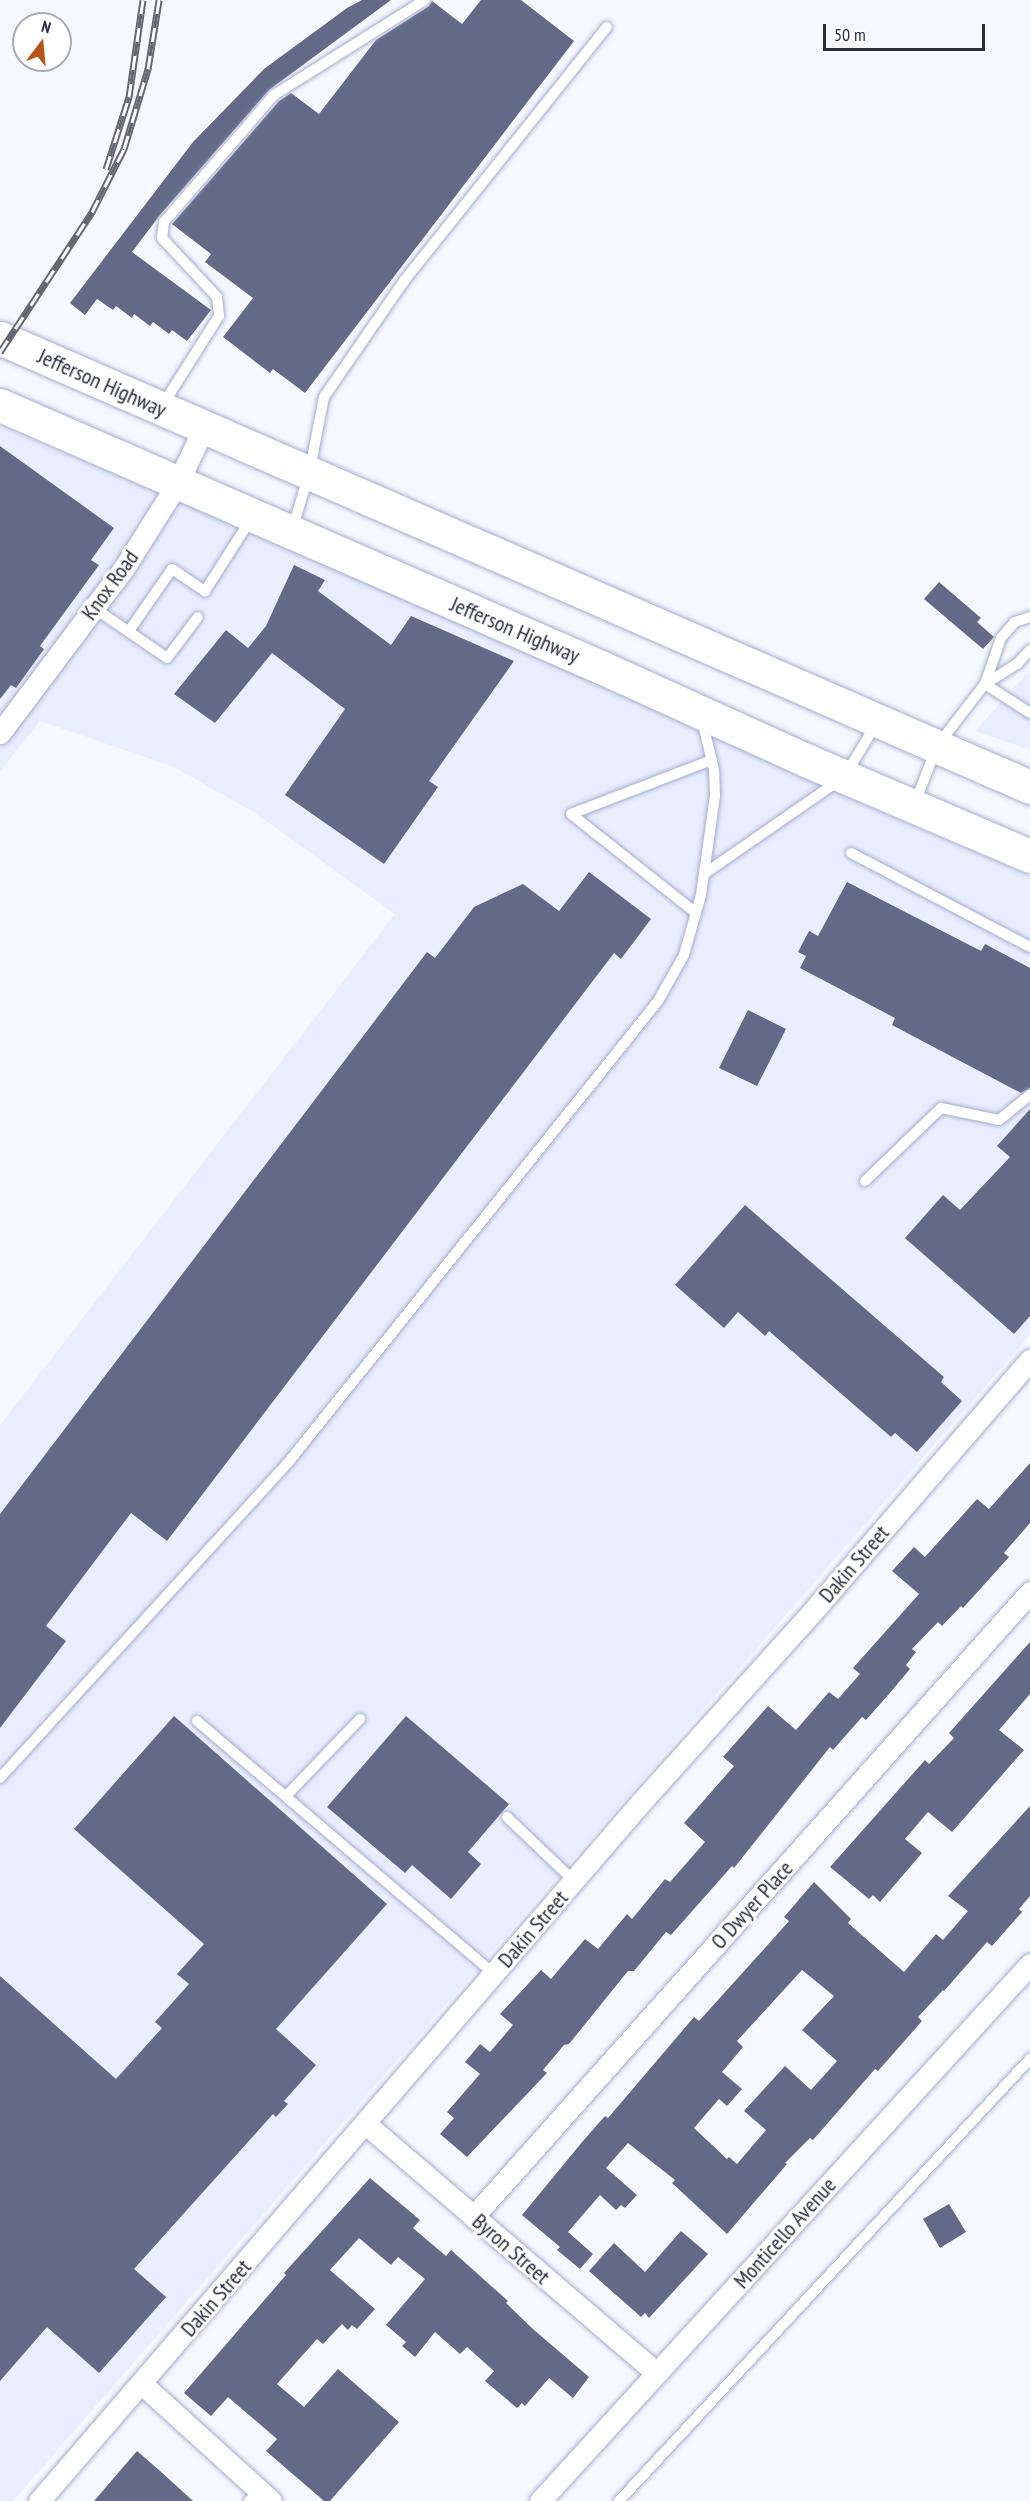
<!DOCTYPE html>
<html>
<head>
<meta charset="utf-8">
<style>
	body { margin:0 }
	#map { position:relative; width:1030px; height:2501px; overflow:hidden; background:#f6f8ff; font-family:"PT Sans Narrow",sans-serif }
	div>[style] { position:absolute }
	.built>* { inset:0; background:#e9eeff }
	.building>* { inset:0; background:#636a88 }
	.roads { filter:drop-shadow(0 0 2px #a4accd) drop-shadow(0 0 2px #a4accd) }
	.service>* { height:10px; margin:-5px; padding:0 5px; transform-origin:5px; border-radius:5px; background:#fff }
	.minor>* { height:21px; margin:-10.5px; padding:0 10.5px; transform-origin:10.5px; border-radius:10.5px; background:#fff }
	.primary>* { height:33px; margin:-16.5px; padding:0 16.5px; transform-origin:16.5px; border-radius:16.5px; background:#fff }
	.rail>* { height:7px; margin-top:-3.5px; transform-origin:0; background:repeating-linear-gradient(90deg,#fff 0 14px,#656873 0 28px); box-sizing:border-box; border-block:2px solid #656873 }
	span { translate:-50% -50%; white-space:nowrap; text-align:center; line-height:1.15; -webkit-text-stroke:6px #fff; paint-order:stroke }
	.street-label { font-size:22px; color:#2b2e3b }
	.north { position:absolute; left:12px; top:12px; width:60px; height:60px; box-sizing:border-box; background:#fff; border:2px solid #aaabb1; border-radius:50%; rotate:16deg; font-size:16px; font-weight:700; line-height:24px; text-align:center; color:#2b2e3b }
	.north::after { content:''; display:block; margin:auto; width:21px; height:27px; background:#b85619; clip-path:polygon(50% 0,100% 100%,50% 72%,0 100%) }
	.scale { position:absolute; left:823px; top:24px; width:162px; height:27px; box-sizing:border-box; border:3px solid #2b2e3b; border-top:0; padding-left:8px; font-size:18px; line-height:21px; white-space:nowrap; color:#2b2e3b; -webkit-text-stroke:4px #fff; paint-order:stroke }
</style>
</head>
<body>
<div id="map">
	<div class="built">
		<i style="clip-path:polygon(0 426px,575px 670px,841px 795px,1030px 876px,1030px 1335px,13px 2501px,0 2501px,0 1425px,395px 914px,255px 813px,174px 767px,40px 721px,0 772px)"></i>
		<i style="clip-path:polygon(1030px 670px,1030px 750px,975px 731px)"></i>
	</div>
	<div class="building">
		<i style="clip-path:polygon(362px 0,391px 0,269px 90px,160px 215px,132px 252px,211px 310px,187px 341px,172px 330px,169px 334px,153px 322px,150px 326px,134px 314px,132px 318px,116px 306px,113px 310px,97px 299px,85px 315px,70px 303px,193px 142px,264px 69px,347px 8px)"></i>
		<i style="clip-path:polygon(481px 0,521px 0,574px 41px,305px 393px,273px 369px,270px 373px,223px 337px,253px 298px,205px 262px,211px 254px,172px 224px,279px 101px,291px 93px,319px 114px,376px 40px,429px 6px,432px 1px,462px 24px)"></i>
		<i style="clip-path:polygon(0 446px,114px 528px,91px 560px,99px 565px,40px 646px,44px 649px,16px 688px,11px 685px,0 699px)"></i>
		<i style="clip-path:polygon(294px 565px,325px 580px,318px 591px,391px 645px,411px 616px,514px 661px,429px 781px,438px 787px,384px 864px,285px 795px,345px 709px,272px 653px,215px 723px,174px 694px,226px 630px,248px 648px,266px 626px)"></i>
		<i style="clip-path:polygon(939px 582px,981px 618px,977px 622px,994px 637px,983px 649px,924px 599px)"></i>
		<i style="clip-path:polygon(589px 872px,651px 919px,621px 959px,614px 953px,167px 1541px,131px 1513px,46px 1626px,66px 1641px,0 1728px,0 1514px,427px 952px,435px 958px,474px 907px,523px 884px,559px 911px)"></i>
		<i style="clip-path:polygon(847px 882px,981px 951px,985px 944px,1030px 968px,1030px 1088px,1021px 1093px,892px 1025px,895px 1018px,800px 968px,806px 956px,798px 952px,809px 931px,818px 936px)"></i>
		<i style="clip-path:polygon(748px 1010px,786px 1029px,757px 1086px,719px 1068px)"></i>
		<i style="clip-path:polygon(1030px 1109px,1030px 1316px,1014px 1334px,905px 1238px,943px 1195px,960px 1210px,1010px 1157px,997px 1146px)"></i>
		<i style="clip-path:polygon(745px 1205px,944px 1377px,941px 1382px,962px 1401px,917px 1452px,895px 1433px,891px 1437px,769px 1331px,765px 1336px,738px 1312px,724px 1328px,675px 1285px)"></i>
		<i style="clip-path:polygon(1030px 1463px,1030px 1523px,1004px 1553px,1009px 1557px,963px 1608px,961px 1606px,942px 1626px,938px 1622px,912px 1649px,916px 1652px,906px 1665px,910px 1669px,889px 1694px,866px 1720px,862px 1717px,833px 1750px,830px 1747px,734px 1868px,732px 1866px,671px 1935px,666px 1932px,634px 1971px,628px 1971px,569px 2044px,564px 2045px,543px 2070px,547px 2073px,467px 2157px,440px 2134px,454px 2118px,447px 2112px,480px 2074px,465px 2062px,480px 2044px,490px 2052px,513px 2025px,500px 2014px,541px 1970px,551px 1979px,585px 1939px,598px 1949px,627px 1914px,632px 1919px,665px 1879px,670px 1882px,705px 1842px,684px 1823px,734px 1766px,723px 1757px,768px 1706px,796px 1730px,829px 1692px,838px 1699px,860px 1674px,853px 1668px,919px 1594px,892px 1571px,914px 1547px,925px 1557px,977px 1499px,989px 1509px)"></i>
		<i style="clip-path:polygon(1030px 1642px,1030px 1694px,999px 1730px,1024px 1750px,952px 1832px,928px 1812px,905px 1839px,922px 1853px,880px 1902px,873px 1895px,869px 1899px,830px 1867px,925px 1760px,929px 1764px,954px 1738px,949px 1733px)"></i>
		<i style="clip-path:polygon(174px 1716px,387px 1904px,276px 2029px,316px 2065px,284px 2101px,288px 2104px,276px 2117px,273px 2114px,134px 2269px,166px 2297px,99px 2373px,47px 2327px,0 2381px,0 1976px,116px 2079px,162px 2028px,155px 2022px,189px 1984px,177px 1974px,204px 1944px,74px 1829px)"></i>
		<i style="clip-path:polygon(406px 1716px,509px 1804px,468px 1852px,481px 1864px,451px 1899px,412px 1865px,405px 1873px,327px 1807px)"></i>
		<i style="clip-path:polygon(evenodd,1030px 1806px,1030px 1896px,1019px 1909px,1022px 1912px,992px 1946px,987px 1942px,944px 1991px,943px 1990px,918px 2017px,922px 2021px,878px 2071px,875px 2069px,813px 2140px,810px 2138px,785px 2163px,787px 2164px,727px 2234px,672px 2183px,675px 2180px,628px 2143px,606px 2168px,637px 2195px,625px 2208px,621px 2205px,616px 2210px,600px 2195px,568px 2232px,593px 2254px,580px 2269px,557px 2250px,560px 2247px,522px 2215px,583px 2141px,605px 2116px,608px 2118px,694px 2017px,699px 2021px,765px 1948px,789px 1921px,784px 1917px,814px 1882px,851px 1919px,848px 1923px,904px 1972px,936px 1934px,943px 1940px,968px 1911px,948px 1896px,1030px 1806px,802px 1970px,834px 1996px,802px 2030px,837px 2061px,811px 2090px,785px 2066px,744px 2111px,766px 2130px,737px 2164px,729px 2157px,727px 2159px,694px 2128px,719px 2099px,727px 2106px,742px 2089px,722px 2072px,743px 2047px,737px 2041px,802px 1970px)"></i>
		<i style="clip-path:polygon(370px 2178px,420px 2220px,413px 2228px,446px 2256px,451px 2250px,508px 2301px,506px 2303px,534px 2330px,589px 2377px,573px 2398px,549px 2378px,525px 2406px,522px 2403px,517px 2408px,485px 2381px,494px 2371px,467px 2347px,460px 2354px,435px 2332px,415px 2357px,402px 2346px,406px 2342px,386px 2325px,425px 2279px,398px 2257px,391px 2265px,359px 2238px,330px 2270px,375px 2309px,357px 2329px,352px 2325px,348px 2330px,342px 2324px,323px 2344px,317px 2339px,277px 2384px,304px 2407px,338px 2369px,399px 2422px,330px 2501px,324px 2501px,266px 2451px,277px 2439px,228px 2397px,211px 2416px,184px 2393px,286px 2275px,284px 2273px)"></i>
		<i style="clip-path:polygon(949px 2204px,966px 2232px,940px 2248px,923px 2219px)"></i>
		<i style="clip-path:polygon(681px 2231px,708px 2254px,649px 2318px,645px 2313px,641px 2317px,589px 2271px,614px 2243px,645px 2272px)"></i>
		<i style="clip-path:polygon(137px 2451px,159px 2470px,193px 2501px,94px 2501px)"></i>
	</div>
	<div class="roads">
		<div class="service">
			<i style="left:162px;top:406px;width:107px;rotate:-57.7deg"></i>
			<i style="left:219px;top:316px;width:19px;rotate:-96deg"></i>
			<i style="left:217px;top:297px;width:81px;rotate:-133deg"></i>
			<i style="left:162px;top:238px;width:16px;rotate:-83deg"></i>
			<i style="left:164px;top:222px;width:168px;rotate:-49.1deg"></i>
			<i style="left:274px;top:95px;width:178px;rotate:-32.2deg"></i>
			<i style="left:292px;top:530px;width:59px;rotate:-73.1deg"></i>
			<i style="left:309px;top:474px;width:78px;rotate:-79deg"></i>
			<i style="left:324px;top:397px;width:141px;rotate:-55.4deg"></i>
			<i style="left:404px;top:281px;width:325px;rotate:-51.4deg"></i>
			<i style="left:94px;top:608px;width:88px;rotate:34.4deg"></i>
			<i style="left:167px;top:658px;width:51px;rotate:-52.9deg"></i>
			<i style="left:129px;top:631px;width:75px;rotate:-55.3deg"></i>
			<i style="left:172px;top:569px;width:40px;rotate:34deg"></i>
			<i style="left:205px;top:591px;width:85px;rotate:-57.4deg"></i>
			<i style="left:985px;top:684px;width:38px;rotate:-32deg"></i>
			<i style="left:1017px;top:664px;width:19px;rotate:-47deg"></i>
			<i style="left:985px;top:684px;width:54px;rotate:32.8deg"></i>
			<i style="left:915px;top:803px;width:61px;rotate:-68.9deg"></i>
			<i style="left:937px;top:746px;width:78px;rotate:-52.3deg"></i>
			<i style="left:985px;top:684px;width:49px;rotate:-70.8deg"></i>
			<i style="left:1001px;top:638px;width:21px;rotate:-49deg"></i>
			<i style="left:1015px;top:622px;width:16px;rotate:-18deg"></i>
			<i style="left:851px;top:853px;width:202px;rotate:27.7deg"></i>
			<i style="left:704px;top:874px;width:170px;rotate:-34.7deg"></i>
			<i style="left:844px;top:777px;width:63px;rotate:-58.6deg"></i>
			<i style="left:696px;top:913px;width:159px;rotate:-141.6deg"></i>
			<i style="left:571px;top:814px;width:151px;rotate:-21deg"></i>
			<i style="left:865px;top:1181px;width:105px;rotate:-43.8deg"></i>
			<i style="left:941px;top:1108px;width:59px;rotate:11.7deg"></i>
			<i style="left:999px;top:1120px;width:40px;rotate:-39deg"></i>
			<i style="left:197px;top:1721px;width:390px;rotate:40.4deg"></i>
			<i style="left:0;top:1778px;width:432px;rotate:-47.6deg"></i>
			<i style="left:291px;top:1459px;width:587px;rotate:-51.29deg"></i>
			<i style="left:658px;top:1001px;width:53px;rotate:-60.5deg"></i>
			<i style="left:684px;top:955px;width:62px;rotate:-74.2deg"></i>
			<i style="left:701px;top:895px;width:100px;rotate:-82deg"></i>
			<i style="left:715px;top:796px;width:26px;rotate:-92deg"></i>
			<i style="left:714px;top:770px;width:51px;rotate:-103.5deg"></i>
			<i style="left:286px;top:1796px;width:107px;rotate:-46.1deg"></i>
			<i style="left:507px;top:1817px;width:93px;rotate:43.7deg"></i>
			<i style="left:249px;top:2501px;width:15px;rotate:-42deg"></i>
			<i style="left:619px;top:2501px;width:604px;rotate:-47.08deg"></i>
		</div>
		<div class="minor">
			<i style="left:0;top:733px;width:206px;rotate:-53.1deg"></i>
			<i style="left:124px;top:568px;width:99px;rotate:-57.8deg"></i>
			<i style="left:177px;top:484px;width:62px;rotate:-64.3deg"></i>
			<i style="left:366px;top:2124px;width:383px;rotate:40.6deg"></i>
			<i style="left:473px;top:2217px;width:837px;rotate:-48.29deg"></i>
			<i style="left:142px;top:2384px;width:174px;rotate:42.2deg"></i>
			<i style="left:39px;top:2501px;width:924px;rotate:-49.26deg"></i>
			<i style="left:642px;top:1801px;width:266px;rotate:-48deg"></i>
			<i style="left:820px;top:1603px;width:321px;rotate:-49.2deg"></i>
			<i style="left:540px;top:2501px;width:727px;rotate:-47.62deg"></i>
		</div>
		<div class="primary">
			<i style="left:0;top:338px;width:1124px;rotate:23.55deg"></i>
			<i style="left:0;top:405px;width:658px;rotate:23.56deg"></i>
			<i style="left:603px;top:668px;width:225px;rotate:24.4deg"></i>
			<i style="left:808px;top:761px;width:241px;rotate:23.2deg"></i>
		</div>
	</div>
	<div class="rail">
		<i style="left:106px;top:169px;width:76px;rotate:-72.3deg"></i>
		<i style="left:129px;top:97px;width:98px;rotate:-81.8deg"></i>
		<i style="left:0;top:352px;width:168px;rotate:-56.7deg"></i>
		<i style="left:92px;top:212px;width:71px;rotate:-63.1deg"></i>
		<i style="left:124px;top:149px;width:84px;rotate:-73.3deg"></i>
		<i style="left:148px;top:69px;width:70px;rotate:-80.9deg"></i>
	</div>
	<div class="street-label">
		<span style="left:102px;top:383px;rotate:24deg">Jefferson Highway</span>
		<span style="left:110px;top:585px;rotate:-54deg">Knox Road</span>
		<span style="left:515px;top:630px;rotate:23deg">Jefferson Highway</span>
		<span style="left:854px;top:1564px;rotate:-49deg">Dakin Street</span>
		<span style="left:752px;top:1905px;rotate:-48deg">O Dwyer Place</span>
		<span style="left:533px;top:1929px;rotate:-49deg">Dakin Street</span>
		<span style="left:785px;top:2233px;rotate:-48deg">Monticello Avenue</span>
		<span style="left:511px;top:2249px;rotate:41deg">Byron Street</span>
		<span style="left:216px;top:2298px;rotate:-49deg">Dakin Street</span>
	</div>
	<div class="north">N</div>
	<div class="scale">50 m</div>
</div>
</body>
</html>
